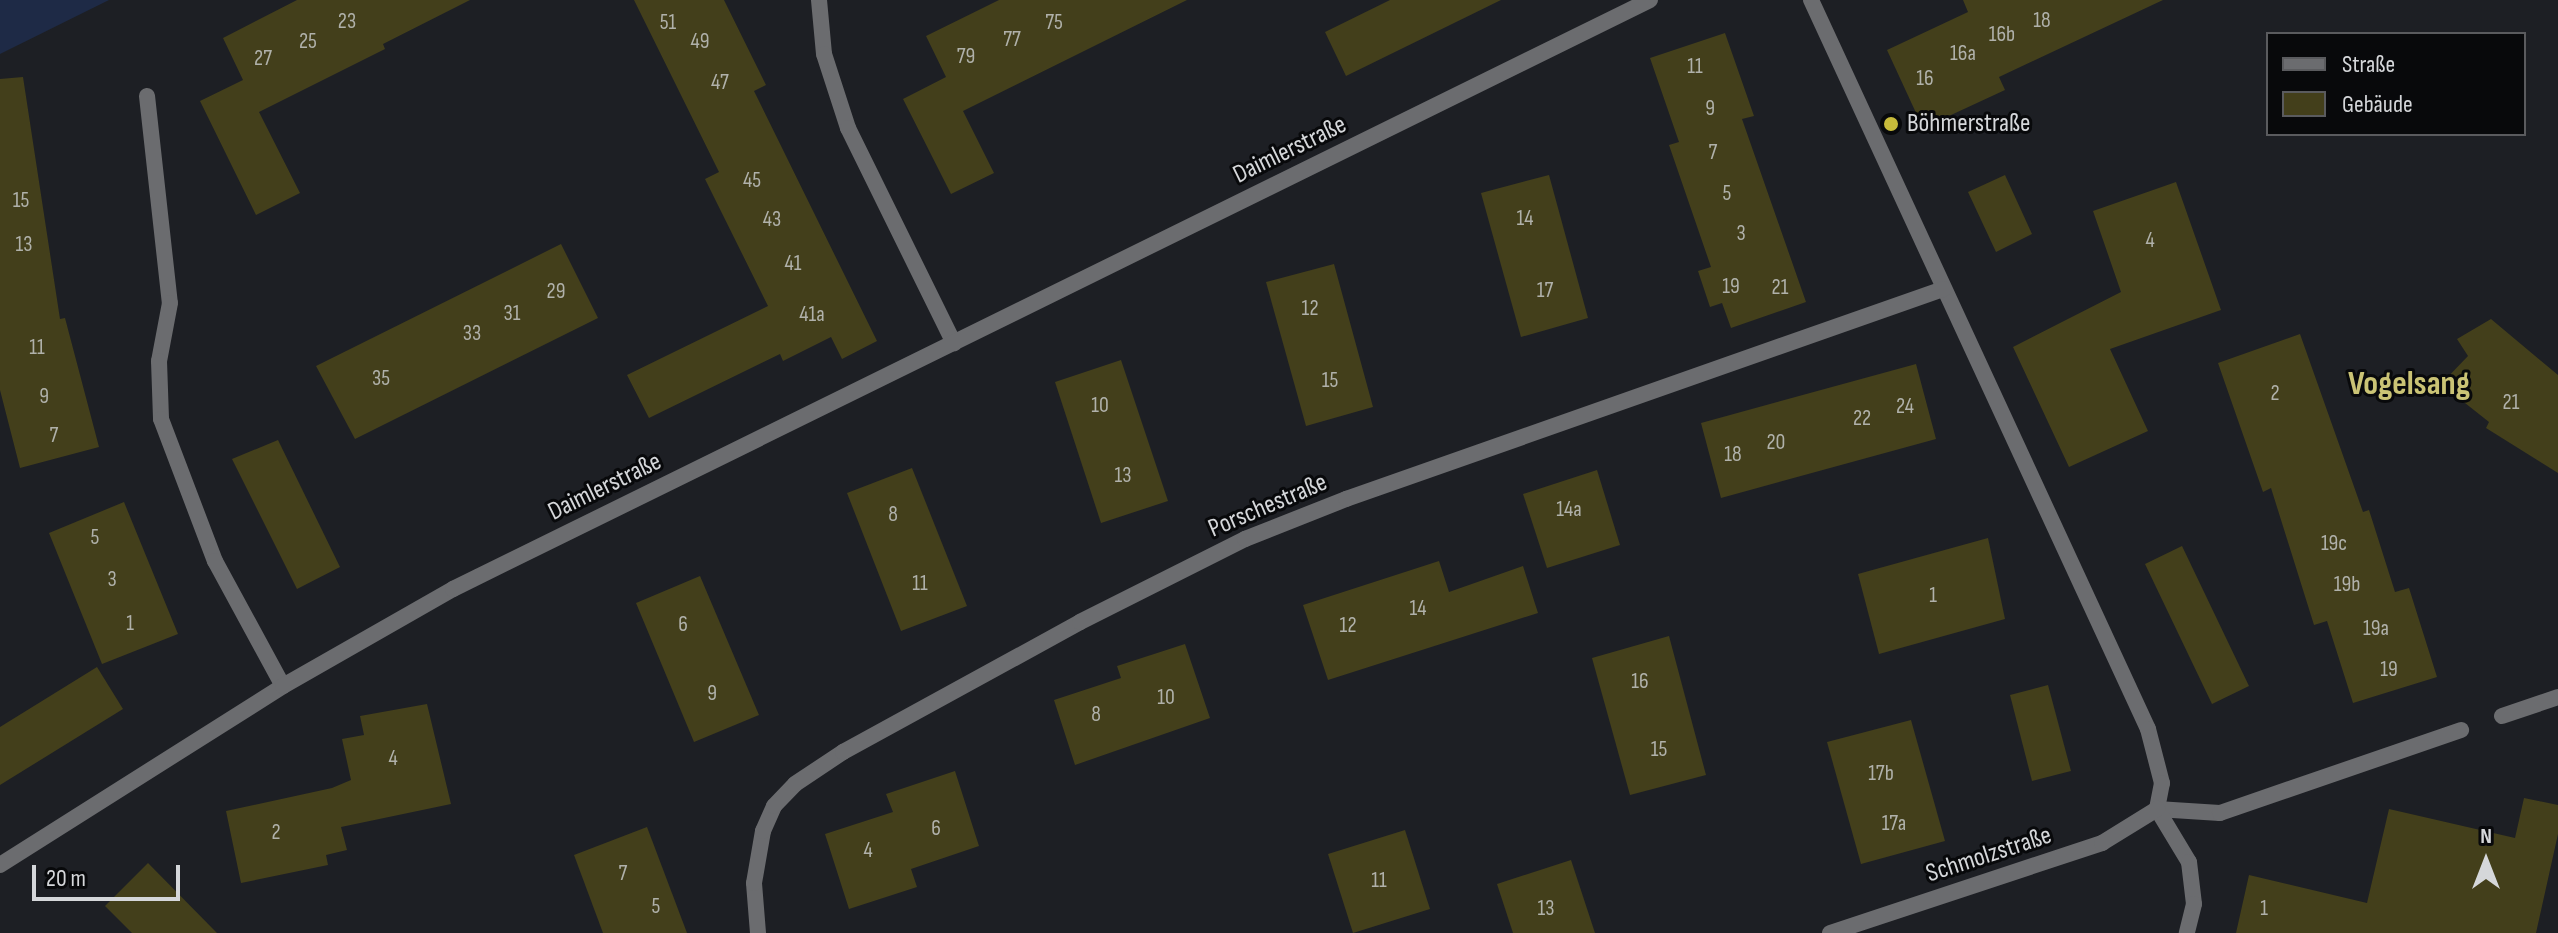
<!DOCTYPE html>
<html>
<head>
<meta charset="utf-8">
<style>
	body { margin:0 }
	#map { position:relative; width:2558px; height:933px; overflow:hidden; background:#1d1f24; font-family:"Sofia Sans Condensed",sans-serif }
	div>[style] { position:absolute }
	.green>* { inset:0; background:#1e2a46 }
	.building>* { inset:0; background:#433f1b }
	.service>* { height:16px; margin:-8px; padding:0 8px; transform-origin:8px; border-radius:8px; background:#6b6c6f }
	.minor>* { height:16px; margin:-8px; padding:0 8px; transform-origin:8px; border-radius:8px; background:#6b6c6f }
	.dots>* { width:22px; height:22px; translate:-50% -50%; box-sizing:border-box; border:4px solid #08090b; border-radius:50% }
	span { translate:-50% -50%; white-space:nowrap; text-align:center; line-height:1.15; -webkit-text-stroke:6px #08090b; paint-order:stroke }
	.number-label { font-size:22px; color:#b0b1aa }
	.number-label span { -webkit-text-stroke-width:0 }
	.poi-label { font-size:26px; color:#d5d7da }
	.left { translate:0 -50%; text-align:left }
	.street-label { font-size:26px; color:#d5d7da }
	.district-label { font-size:34px; color:#cac375; font-weight:700 }
	.legend { position:absolute; left:2266px; top:32px; width:260px; height:104px; box-sizing:border-box; background:#08090b; border:2px solid #5a5b5e; margin:0; padding:10px 14px; list-style:none; font-size:24px; color:#d5d7da }
	.legend li { display:flex; align-items:center; gap:16px; height:40px }
	.legend b { width:40px; border:2px solid #5a5b5e }
	.north { position:absolute; left:2446px; top:821px; width:80px; height:80px; -webkit-text-stroke:6px #08090b; paint-order:stroke; rotate:0deg; font-size:22px; font-weight:700; line-height:32px; text-align:center; color:#d5d7da }
	.north::after { content:''; display:block; margin:auto; width:28px; height:36px; background:#d5d7da; clip-path:polygon(50% 0,100% 100%,50% 72%,0 100%) }
	.scale { position:absolute; left:32px; top:865px; width:148px; height:36px; box-sizing:border-box; border:4px solid #d5d7da; border-top:0; padding-left:10px; font-size:24px; line-height:28px; white-space:nowrap; color:#d5d7da; -webkit-text-stroke:6px #08090b; paint-order:stroke }
</style>
</head>
<body>
<div id="map">
	<div class="green">
		<i style="clip-path:polygon(0 0,109px 0,0 54px)"></i>
	</div>
	<div class="building">
		<i style="clip-path:polygon(297px 0,470px 0,383px 44px,385px 49px,259px 112px,300px 193px,256px 215px,200px 101px,243px 80px,223px 38px)"></i>
		<i style="clip-path:polygon(634px 0,724px 0,766px 85px,754px 91px,877px 341px,842px 359px,831px 337px,783px 361px,780px 354px,649px 418px,627px 375px,768px 306px,705px 179px,719px 172px)"></i>
		<i style="clip-path:polygon(999px 0,1187px 0,963px 111px,994px 173px,951px 194px,903px 99px,946px 77px,926px 36px)"></i>
		<i style="clip-path:polygon(1390px 0,1501px 0,1346px 76px,1325px 32px)"></i>
		<i style="clip-path:polygon(1963px 0,2163px 0,1999px 77px,2005px 90px,1923px 128px,1887px 50px,1968px 12px)"></i>
		<i style="clip-path:polygon(1725px 33px,1754px 116px,1742px 119px,1806px 302px,1731px 328px,1722px 303px,1710px 307px,1698px 271px,1711px 267px,1669px 145px,1679px 142px,1650px 58px)"></i>
		<i style="clip-path:polygon(23px 77px,60px 319px,65px 318px,99px 447px,20px 468px,0 390px,0 79px)"></i>
		<i style="clip-path:polygon(1549px 175px,1588px 318px,1521px 337px,1481px 193px)"></i>
		<i style="clip-path:polygon(2005px 175px,2032px 234px,1996px 252px,1968px 192px)"></i>
		<i style="clip-path:polygon(2176px 182px,2221px 310px,2110px 349px,2148px 431px,2069px 467px,2013px 347px,2121px 292px,2093px 211px)"></i>
		<i style="clip-path:polygon(561px 244px,598px 318px,355px 439px,316px 366px)"></i>
		<i style="clip-path:polygon(1334px 264px,1373px 407px,1306px 426px,1266px 282px)"></i>
		<i style="clip-path:polygon(2491px 319px,2558px 375px,2558px 473px,2486px 428px,2489px 422px,2441px 384px,2468px 356px,2457px 339px)"></i>
		<i style="clip-path:polygon(2300px 334px,2363px 512px,2369px 510px,2395px 592px,2409px 588px,2437px 677px,2353px 703px,2327px 621px,2314px 625px,2271px 488px,2263px 492px,2218px 363px)"></i>
		<i style="clip-path:polygon(1121px 360px,1168px 501px,1101px 523px,1055px 382px)"></i>
		<i style="clip-path:polygon(1916px 364px,1936px 439px,1721px 498px,1701px 423px)"></i>
		<i style="clip-path:polygon(278px 440px,340px 567px,297px 589px,232px 459px)"></i>
		<i style="clip-path:polygon(912px 468px,967px 606px,901px 631px,847px 493px)"></i>
		<i style="clip-path:polygon(1597px 470px,1620px 545px,1547px 568px,1523px 494px)"></i>
		<i style="clip-path:polygon(124px 502px,178px 634px,102px 664px,49px 533px)"></i>
		<i style="clip-path:polygon(1988px 538px,2005px 619px,1879px 654px,1858px 574px)"></i>
		<i style="clip-path:polygon(2182px 546px,2249px 686px,2212px 704px,2145px 564px)"></i>
		<i style="clip-path:polygon(1439px 561px,1449px 592px,1523px 566px,1538px 613px,1328px 680px,1303px 605px)"></i>
		<i style="clip-path:polygon(700px 576px,759px 715px,694px 742px,636px 603px)"></i>
		<i style="clip-path:polygon(1669px 636px,1706px 775px,1630px 795px,1592px 658px)"></i>
		<i style="clip-path:polygon(1185px 644px,1210px 718px,1075px 765px,1054px 700px,1121px 678px,1117px 666px)"></i>
		<i style="clip-path:polygon(97px 667px,123px 709px,0 785px,0 727px)"></i>
		<i style="clip-path:polygon(2048px 685px,2071px 771px,2032px 781px,2010px 695px)"></i>
		<i style="clip-path:polygon(427px 704px,451px 804px,341px 827px,347px 850px,326px 855px,328px 865px,241px 883px,226px 811px,332px 788px,351px 780px,342px 739px,364px 735px,360px 716px)"></i>
		<i style="clip-path:polygon(1911px 720px,1945px 841px,1861px 864px,1827px 742px)"></i>
		<i style="clip-path:polygon(955px 771px,979px 846px,911px 869px,917px 887px,849px 909px,825px 834px,893px 812px,886px 794px)"></i>
		<i style="clip-path:polygon(2524px 798px,2558px 805px,2558px 834px,2536px 933px,2236px 933px,2249px 875px,2367px 903px,2389px 809px,2515px 838px)"></i>
		<i style="clip-path:polygon(647px 827px,687px 933px,603px 933px,574px 855px)"></i>
		<i style="clip-path:polygon(1405px 830px,1430px 909px,1353px 933px,1328px 854px)"></i>
		<i style="clip-path:polygon(1571px 860px,1595px 933px,1513px 933px,1497px 884px)"></i>
		<i style="clip-path:polygon(148px 863px,217px 933px,132px 933px,105px 906px)"></i>
	</div>
	<div class="service">
		<i style="left:147px;top:96px;width:208px;rotate:83.7deg"></i>
		<i style="left:2157px;top:809px;width:63px;rotate:3.6deg"></i>
		<i style="left:2220px;top:813px;width:255px;rotate:-19deg"></i>
	</div>
	<div class="minor">
		<i style="left:819px;top:0;width:54px;rotate:84.7deg"></i>
		<i style="left:824px;top:54px;width:78px;rotate:72deg"></i>
		<i style="left:848px;top:128px;width:240px;rotate:63.8deg"></i>
		<i style="left:1811px;top:0;width:803px;rotate:65.19deg"></i>
		<i style="left:2148px;top:729px;width:56px;rotate:75.5deg"></i>
		<i style="left:2162px;top:783px;width:26px;rotate:101deg"></i>
		<i style="left:170px;top:303px;width:59px;rotate:100.7deg"></i>
		<i style="left:159px;top:361px;width:58px;rotate:88deg"></i>
		<i style="left:161px;top:419px;width:152px;rotate:69.2deg"></i>
		<i style="left:215px;top:561px;width:142px;rotate:61.5deg"></i>
		<i style="left:2502px;top:716px;width:59px;rotate:-18.7deg"></i>
		<i style="left:2157px;top:809px;width:62px;rotate:58.9deg"></i>
		<i style="left:2189px;top:862px;width:42px;rotate:83.2deg"></i>
		<i style="left:2194px;top:904px;width:30px;rotate:104deg"></i>
		<i style="left:0;top:865px;width:335px;rotate:-32.3deg"></i>
		<i style="left:283px;top:686px;width:196px;rotate:-29.7deg"></i>
		<i style="left:453px;top:589px;width:1334px;rotate:-26.2deg"></i>
		<i style="left:758px;top:933px;width:50px;rotate:-94.6deg"></i>
		<i style="left:754px;top:883px;width:53px;rotate:-80.2deg"></i>
		<i style="left:763px;top:831px;width:27px;rotate:-66deg"></i>
		<i style="left:774px;top:806px;width:30px;rotate:-46deg"></i>
		<i style="left:795px;top:784px;width:58px;rotate:-33.7deg"></i>
		<i style="left:843px;top:752px;width:270px;rotate:-28.7deg"></i>
		<i style="left:1080px;top:622px;width:185px;rotate:-26.7deg"></i>
		<i style="left:1245px;top:539px;width:109px;rotate:-21.6deg"></i>
		<i style="left:1346px;top:499px;width:633px;rotate:-19.38deg"></i>
		<i style="left:1830px;top:933px;width:287px;rotate:-18.3deg"></i>
		<i style="left:2102px;top:843px;width:65px;rotate:-31.7deg"></i>
	</div>
	<div class="dots">
		<i style="left:1891px;top:124px;background:#c7bb3b"></i>
	</div>
	<div class="number-label">
		<span style="left:2042px;top:21px">18</span>
		<span style="left:347px;top:22px">23</span>
		<span style="left:668px;top:23px">51</span>
		<span style="left:1054px;top:23px">75</span>
		<span style="left:2002px;top:35px">16b</span>
		<span style="left:1012px;top:40px">77</span>
		<span style="left:308px;top:42px">25</span>
		<span style="left:700px;top:42px">49</span>
		<span style="left:1963px;top:54px">16a</span>
		<span style="left:966px;top:57px">79</span>
		<span style="left:263px;top:59px">27</span>
		<span style="left:1695px;top:67px">11</span>
		<span style="left:1925px;top:79px">16</span>
		<span style="left:720px;top:83px">47</span>
		<span style="left:1710px;top:109px">9</span>
		<span style="left:1713px;top:153px">7</span>
		<span style="left:752px;top:181px">45</span>
		<span style="left:1727px;top:194px">5</span>
		<span style="left:21px;top:201px">15</span>
		<span style="left:1525px;top:219px">14</span>
		<span style="left:772px;top:220px">43</span>
		<span style="left:1741px;top:234px">3</span>
		<span style="left:2150px;top:241px">4</span>
		<span style="left:24px;top:245px">13</span>
		<span style="left:793px;top:264px">41</span>
		<span style="left:1731px;top:287px">19</span>
		<span style="left:1780px;top:288px">21</span>
		<span style="left:1545px;top:291px">17</span>
		<span style="left:556px;top:292px">29</span>
		<span style="left:1310px;top:309px">12</span>
		<span style="left:512px;top:314px">31</span>
		<span style="left:812px;top:315px">41a</span>
		<span style="left:472px;top:334px">33</span>
		<span style="left:37px;top:348px">11</span>
		<span style="left:381px;top:379px">35</span>
		<span style="left:1330px;top:381px">15</span>
		<span style="left:2275px;top:394px">2</span>
		<span style="left:44px;top:397px">9</span>
		<span style="left:2511px;top:403px">21</span>
		<span style="left:1100px;top:406px">10</span>
		<span style="left:1905px;top:407px">24</span>
		<span style="left:1862px;top:419px">22</span>
		<span style="left:54px;top:436px">7</span>
		<span style="left:1776px;top:443px">20</span>
		<span style="left:1733px;top:455px">18</span>
		<span style="left:1123px;top:476px">13</span>
		<span style="left:1569px;top:510px">14a</span>
		<span style="left:893px;top:515px">8</span>
		<span style="left:95px;top:538px">5</span>
		<span style="left:2334px;top:544px">19c</span>
		<span style="left:112px;top:580px">3</span>
		<span style="left:920px;top:584px">11</span>
		<span style="left:2347px;top:585px">19b</span>
		<span style="left:1933px;top:596px">1</span>
		<span style="left:1418px;top:609px">14</span>
		<span style="left:130px;top:624px">1</span>
		<span style="left:683px;top:625px">6</span>
		<span style="left:1348px;top:626px">12</span>
		<span style="left:2376px;top:629px">19a</span>
		<span style="left:2389px;top:670px">19</span>
		<span style="left:1640px;top:682px">16</span>
		<span style="left:712px;top:694px">9</span>
		<span style="left:1166px;top:698px">10</span>
		<span style="left:1096px;top:715px">8</span>
		<span style="left:1659px;top:750px">15</span>
		<span style="left:393px;top:759px">4</span>
		<span style="left:1881px;top:774px">17b</span>
		<span style="left:1894px;top:824px">17a</span>
		<span style="left:936px;top:829px">6</span>
		<span style="left:276px;top:833px">2</span>
		<span style="left:868px;top:851px">4</span>
		<span style="left:623px;top:874px">7</span>
		<span style="left:1379px;top:881px">11</span>
		<span style="left:656px;top:907px">5</span>
		<span style="left:1546px;top:909px">13</span>
		<span style="left:2264px;top:909px">1</span>
	</div>
	<div class="poi-label">
		<span class="left" style="left:1907px;top:124px">Böhmerstraße</span>
	</div>
	<div class="street-label">
		<span style="left:1290px;top:150px;rotate:-26deg">Daimlerstraße</span>
		<span style="left:605px;top:487px;rotate:-26deg">Daimlerstraße</span>
		<span style="left:1268px;top:506px;rotate:-23deg">Porschestraße</span>
		<span style="left:1989px;top:855px;rotate:-18deg">Schmolzstraße</span>
	</div>
	<div class="district-label">
		<span style="left:2409px;top:384px">Vogelsang</span>
	</div>
	<ul class="legend">
	<li><b style="height:10px;background:#6b6c6f"></b>Straße</li>
	<li><b style="height:22px;background:#433f1b"></b>Gebäude</li>
	</ul>
	<div class="north">N</div>
	<div class="scale">20 m</div>
</div>
</body>
</html>
